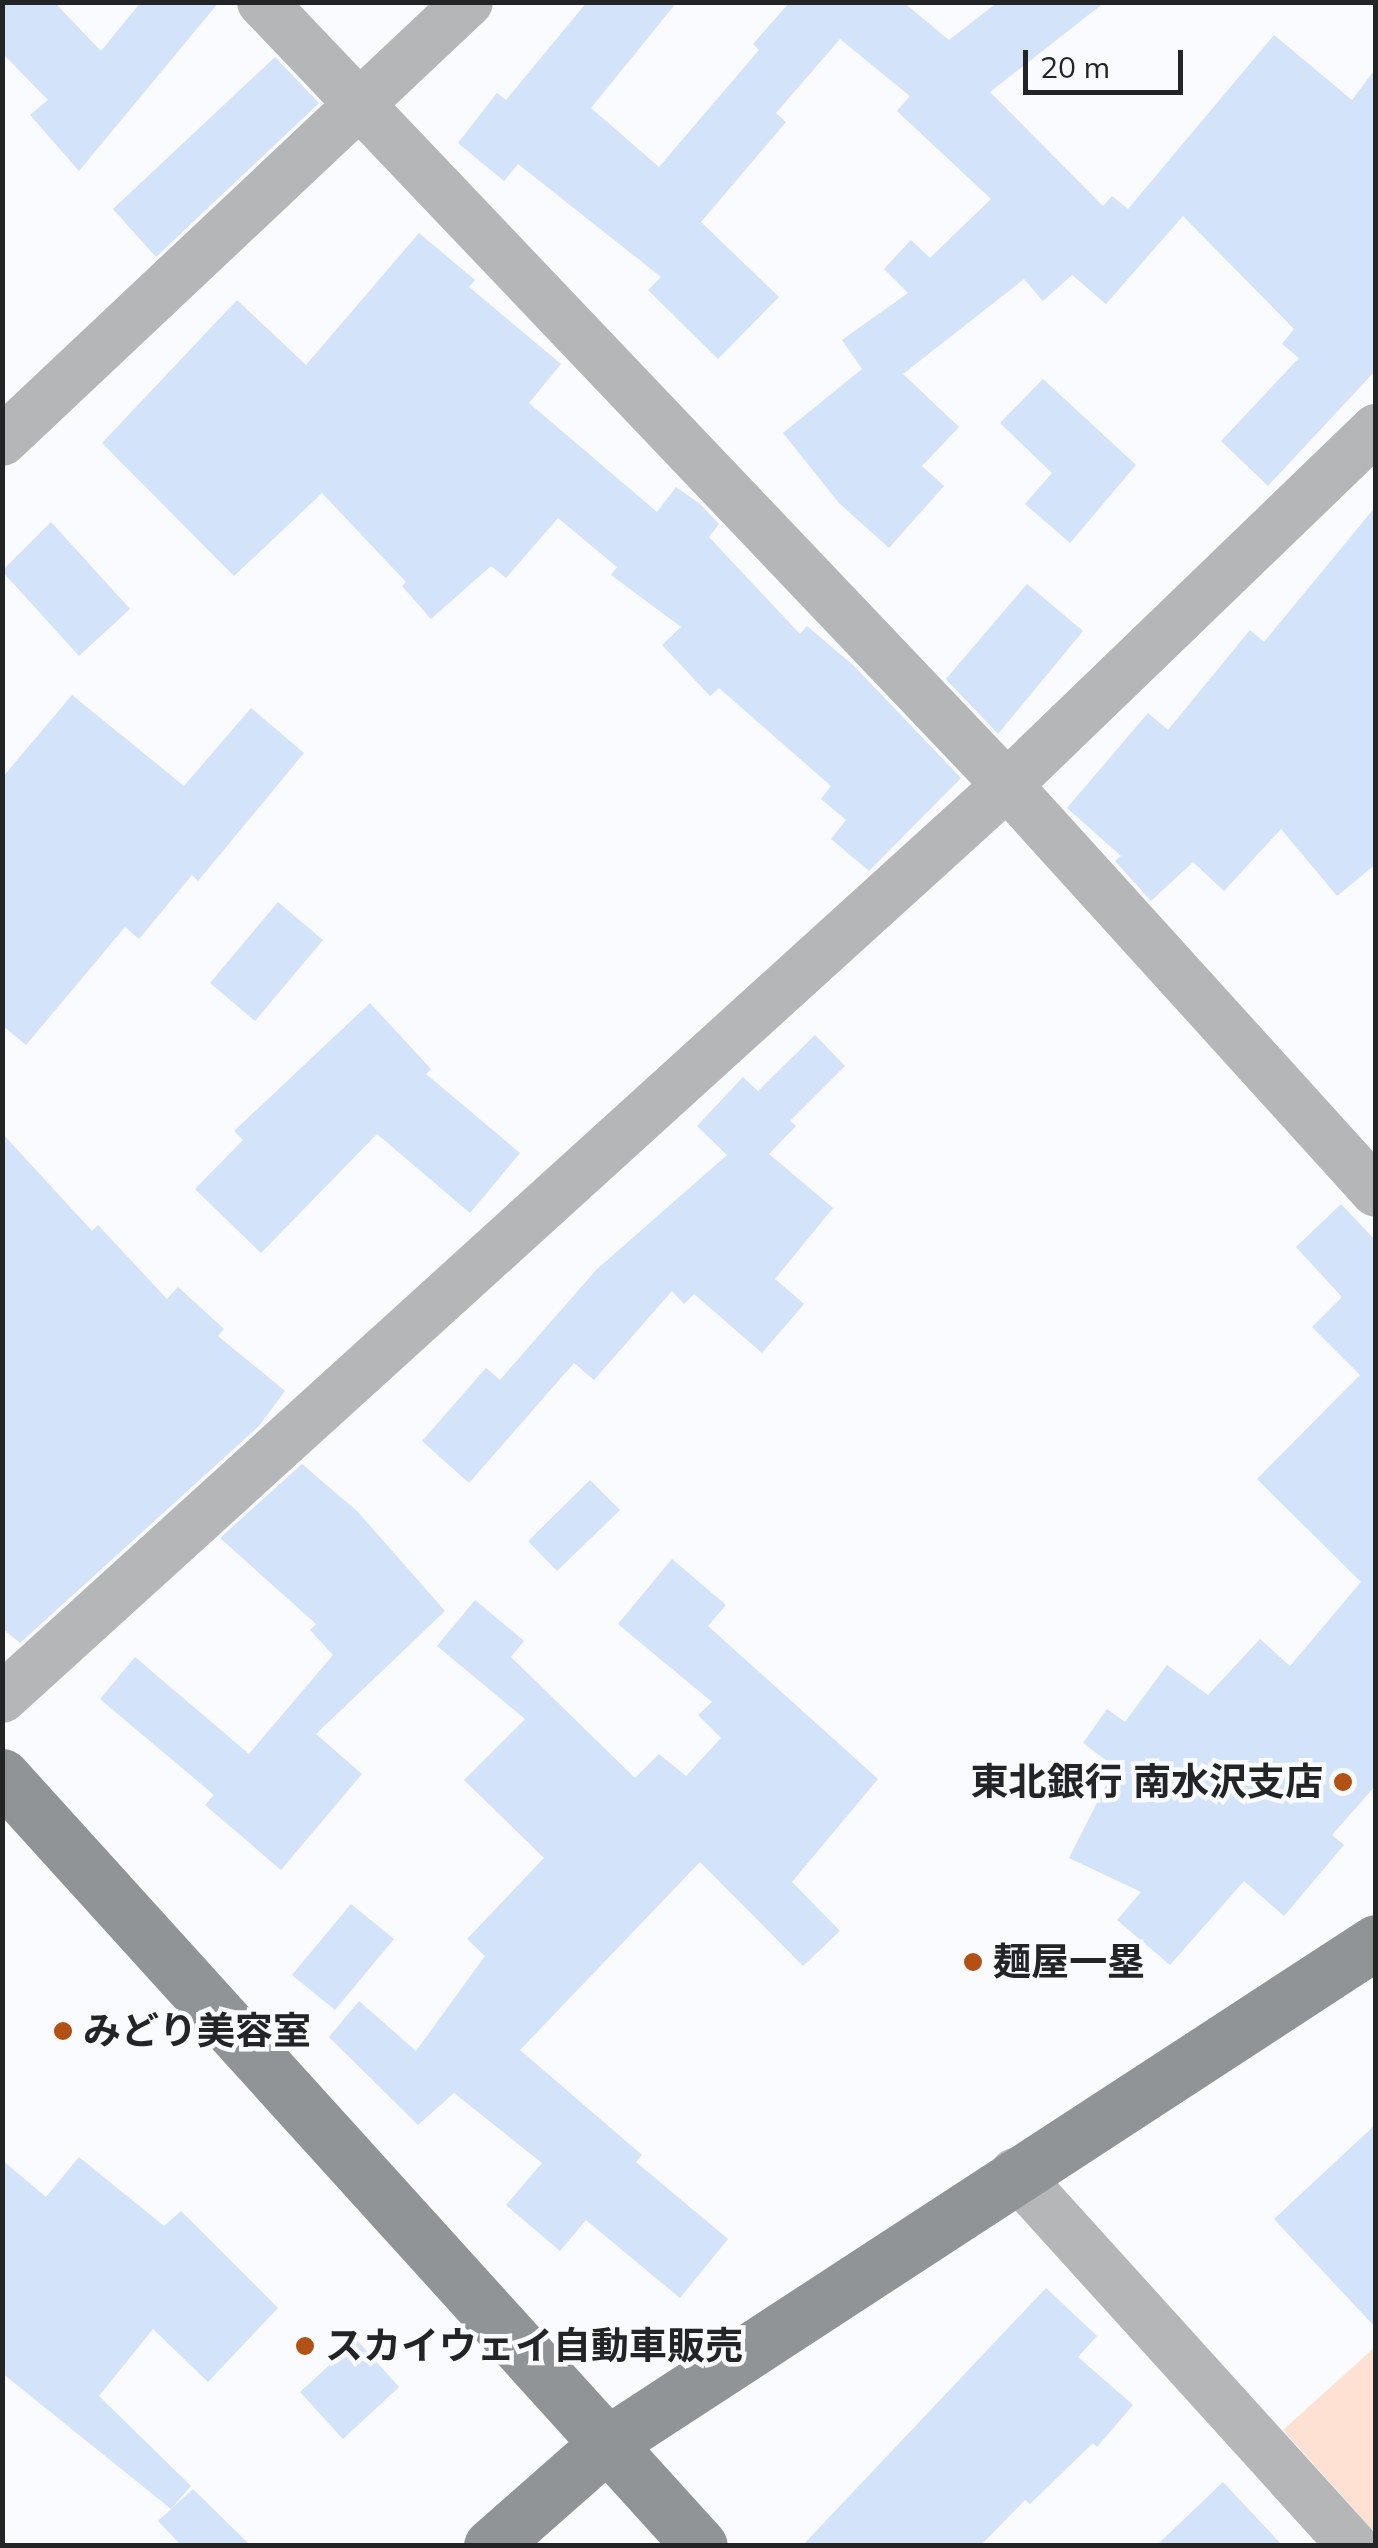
<!DOCTYPE html>
<html>
<head>
<meta charset="utf-8">
<style>
	body { margin:0 }
	#map { position:relative; width:1378px; height:2548px; overflow:hidden; background:#f9fbff; font-family:Mulish,"Noto Sans JP",sans-serif }
	div>[style] { position:absolute }
	.green>* { inset:0; background:#fee1d3 }
	.building>* { inset:0; background:#d3e3f9 }
	.street>* { height:50px; margin:-25px; padding:0 25px; transform-origin:25px; border-radius:25px; background:#b4b6b8 }
	.secondary>* { height:55px; margin:-27.5px; padding:0 27.5px; transform-origin:27.5px; border-radius:27.5px; background:#919497 }
	.dots>* { width:28px; height:28px; translate:-50% -50%; box-sizing:border-box; border:5px solid #f9fbff; border-radius:50% }
	span { translate:-50% -50%; white-space:nowrap; text-align:center; line-height:1.15; -webkit-text-stroke:9px #f9fbff; paint-order:stroke }
	.poi-label { font-size:38px; color:#232426; font-weight:700 }
	.right { translate:-100% -50%; text-align:right }
	.left { translate:0 -50%; text-align:left }
	.frame { position:absolute; inset:0; border:5px solid #232426; pointer-events:none }
	.scale { position:absolute; left:1023px; top:50px; width:160px; height:45px; box-sizing:border-box; border:5px solid #232426; border-top:0; padding-left:12px; font-size:30px; line-height:35px; white-space:nowrap; color:#232426; -webkit-text-stroke:8px #f9fbff; paint-order:stroke }
</style>
</head>
<body>
<div id="map">
	<div class="green">
		<i style="clip-path:polygon(1375px 2347px,1375px 2533px,1283px 2430px)"></i>
	</div>
	<div class="building">
		<i style="clip-path:polygon(2px 2px,54px 2px,101px 51px,141px 2px,219px 2px,79px 171px,30px 115px,48px 100px,2px 53px)"></i>
		<i style="clip-path:polygon(587px 2px,677px 2px,591px 108px,659px 167px,759px 50px,753px 44px,790px 2px,903px 2px,949px 40px,998px 2px,1105px 2px,990px 92px,1103px 206px,1112px 196px,1128px 209px,1274px 35px,1352px 100px,1376px 68px,1376px 370px,1268px 486px,1221px 441px,1299px 358px,1282px 344px,1294px 329px,1183px 216px,1106px 304px,1072px 275px,1043px 301px,1024px 279px,903px 374px,959px 427px,922px 466px,944px 486px,889px 548px,839px 503px,783px 433px,862px 369px,842px 340px,908px 293px,884px 269px,911px 240px,930px 258px,991px 199px,897px 111px,910px 96px,840px 39px,776px 113px,786px 122px,701px 222px,779px 297px,718px 359px,648px 290px,661px 277px,518px 164px,504px 181px,458px 143px,497px 93px,506px 100px)"></i>
		<i style="clip-path:polygon(275px 57px,319px 103px,156px 257px,113px 209px)"></i>
		<i style="clip-path:polygon(419px 233px,475px 280px,469px 287px,561px 364px,529px 403px,657px 512px,676px 487px,700px 504px,719px 524px,709px 537px,800px 634px,807px 626px,854px 666px,961px 778px,869px 871px,831px 839px,846px 820px,821px 799px,831px 786px,719px 688px,710px 696px,662px 645px,681px 627px,611px 575px,617px 567px,558px 518px,506px 578px,491px 566px,431px 619px,402px 586px,406px 582px,322px 493px,234px 576px,102px 443px,237px 300px,306px 365px)"></i>
		<i style="clip-path:polygon(1043px 379px,1136px 465px,1070px 543px,1025px 504px,1052px 473px,1000px 423px)"></i>
		<i style="clip-path:polygon(1376px 506px,1376px 864px,1337px 896px,1281px 829px,1224px 891px,1193px 862px,1151px 901px,1115px 861px,1121px 856px,1067px 808px,1148px 713px,1168px 730px,1250px 630px,1264px 642px)"></i>
		<i style="clip-path:polygon(51px 522px,130px 609px,79px 656px,2px 571px)"></i>
		<i style="clip-path:polygon(1027px 584px,1083px 631px,998px 734px,946px 679px)"></i>
		<i style="clip-path:polygon(72px 695px,184px 786px,251px 708px,304px 753px,198px 881px,192px 875px,139px 939px,125px 927px,26px 1045px,2px 1025px,2px 778px)"></i>
		<i style="clip-path:polygon(278px 902px,323px 940px,255px 1021px,210px 983px)"></i>
		<i style="clip-path:polygon(370px 1003px,431px 1069px,426px 1074px,520px 1153px,470px 1213px,377px 1134px,261px 1253px,195px 1189px,243px 1140px,234px 1131px)"></i>
		<i style="clip-path:polygon(815px 1035px,845px 1066px,790px 1121px,796px 1126px,769px 1154px,833px 1208px,775px 1279px,804px 1304px,762px 1353px,694px 1294px,684px 1304px,672px 1291px,594px 1380px,574px 1363px,469px 1483px,422px 1441px,486px 1368px,500px 1380px,596px 1270px,727px 1155px,697px 1126px,743px 1077px,758px 1091px)"></i>
		<i style="clip-path:polygon(2px 1133px,92px 1231px,98px 1225px,167px 1299px,178px 1287px,224px 1329px,218px 1336px,285px 1391px,259px 1426px,20px 1643px,2px 1628px)"></i>
		<i style="clip-path:polygon(1341px 1204px,1376px 1241px,1376px 1785px,1332px 1835px,1344px 1845px,1284px 1916px,1244px 1881px,1170px 1965px,1117px 1920px,1141px 1892px,1069px 1858px,1115px 1767px,1083px 1743px,1107px 1709px,1125px 1722px,1167px 1665px,1208px 1695px,1260px 1639px,1290px 1666px,1361px 1582px,1257px 1479px,1360px 1375px,1312px 1327px,1342px 1297px,1296px 1247px)"></i>
		<i style="clip-path:polygon(302px 1464px,357px 1511px,445px 1611px,316px 1734px,362px 1774px,281px 1870px,205px 1805px,214px 1795px,100px 1699px,135px 1657px,249px 1754px,333px 1655px,310px 1630px,316px 1624px,220px 1538px)"></i>
		<i style="clip-path:polygon(590px 1480px,620px 1510px,557px 1571px,528px 1541px)"></i>
		<i style="clip-path:polygon(672px 1559px,726px 1605px,708px 1626px,878px 1779px,792px 1882px,840px 1931px,803px 1966px,700px 1862px,520px 2050px,642px 2155px,636px 2162px,728px 2239px,680px 2298px,586px 2220px,560px 2251px,506px 2205px,542px 2163px,454px 2093px,418px 2125px,329px 2037px,359px 2001px,416px 2051px,485px 1956px,467px 1939px,544px 1858px,464px 1780px,525px 1719px,437px 1646px,475px 1600px,524px 1641px,511px 1657px,635px 1778px,659px 1754px,686px 1776px,721px 1738px,698px 1715px,712px 1702px,618px 1624px)"></i>
		<i style="clip-path:polygon(351px 1904px,394px 1939px,335px 2010px,292px 1975px)"></i>
		<i style="clip-path:polygon(1376px 2124px,1376px 2328px,1274px 2219px)"></i>
		<i style="clip-path:polygon(79px 2157px,164px 2226px,181px 2211px,278px 2308px,208px 2382px,153px 2329px,99px 2396px,191px 2486px,171px 2509px,2px 2373px,2px 2160px,46px 2197px)"></i>
		<i style="clip-path:polygon(1046px 2288px,1097px 2336px,1078px 2357px,1133px 2405px,1097px 2447px,1093px 2443px,1030px 2504px,1025px 2500px,980px 2546px,802px 2546px)"></i>
		<i style="clip-path:polygon(357px 2340px,399px 2387px,343px 2439px,300px 2392px)"></i>
		<i style="clip-path:polygon(1223px 2482px,1283px 2546px,1156px 2546px)"></i>
		<i style="clip-path:polygon(193px 2489px,251px 2546px,182px 2546px,158px 2521px)"></i>
	</div>
	<div class="street">
		<i style="left:262px;top:2px;width:1081px;rotate:46.42deg"></i>
		<i style="left:1007px;top:785px;width:549px;rotate:47.8deg"></i>
		<i style="left:2px;top:441px;width:640px;rotate:-43.29deg"></i>
		<i style="left:2px;top:1698px;width:1358px;rotate:-42.25deg"></i>
		<i style="left:1007px;top:785px;width:513px;rotate:-43.97deg"></i>
		<i style="left:1015px;top:2173px;width:503px;rotate:47.82deg"></i>
	</div>
	<div class="secondary">
		<i style="left:2px;top:1776px;width:1039px;rotate:47.81deg"></i>
		<i style="left:491px;top:2546px;width:156px;rotate:-41.4deg"></i>
		<i style="left:608px;top:2443px;width:917px;rotate:-33.12deg"></i>
	</div>
	<div class="dots">
		<i style="left:1343px;top:1782px;background:#b35115"></i>
		<i style="left:973px;top:1962px;background:#b35115"></i>
		<i style="left:63px;top:2031px;background:#b35115"></i>
		<i style="left:305px;top:2346px;background:#b35115"></i>
	</div>
	<div class="poi-label">
		<span class="right" style="left:1323px;top:1782px">東北銀行 南水沢支店</span>
		<span class="left" style="left:993px;top:1962px">麺屋一塁</span>
		<span class="left" style="left:83px;top:2031px">みどり美容室</span>
		<span class="left" style="left:325px;top:2346px">スカイウェイ自動車販売</span>
	</div>
	<div class="frame"></div>
	<div class="scale">20 m</div>
</div>
</body>
</html>
